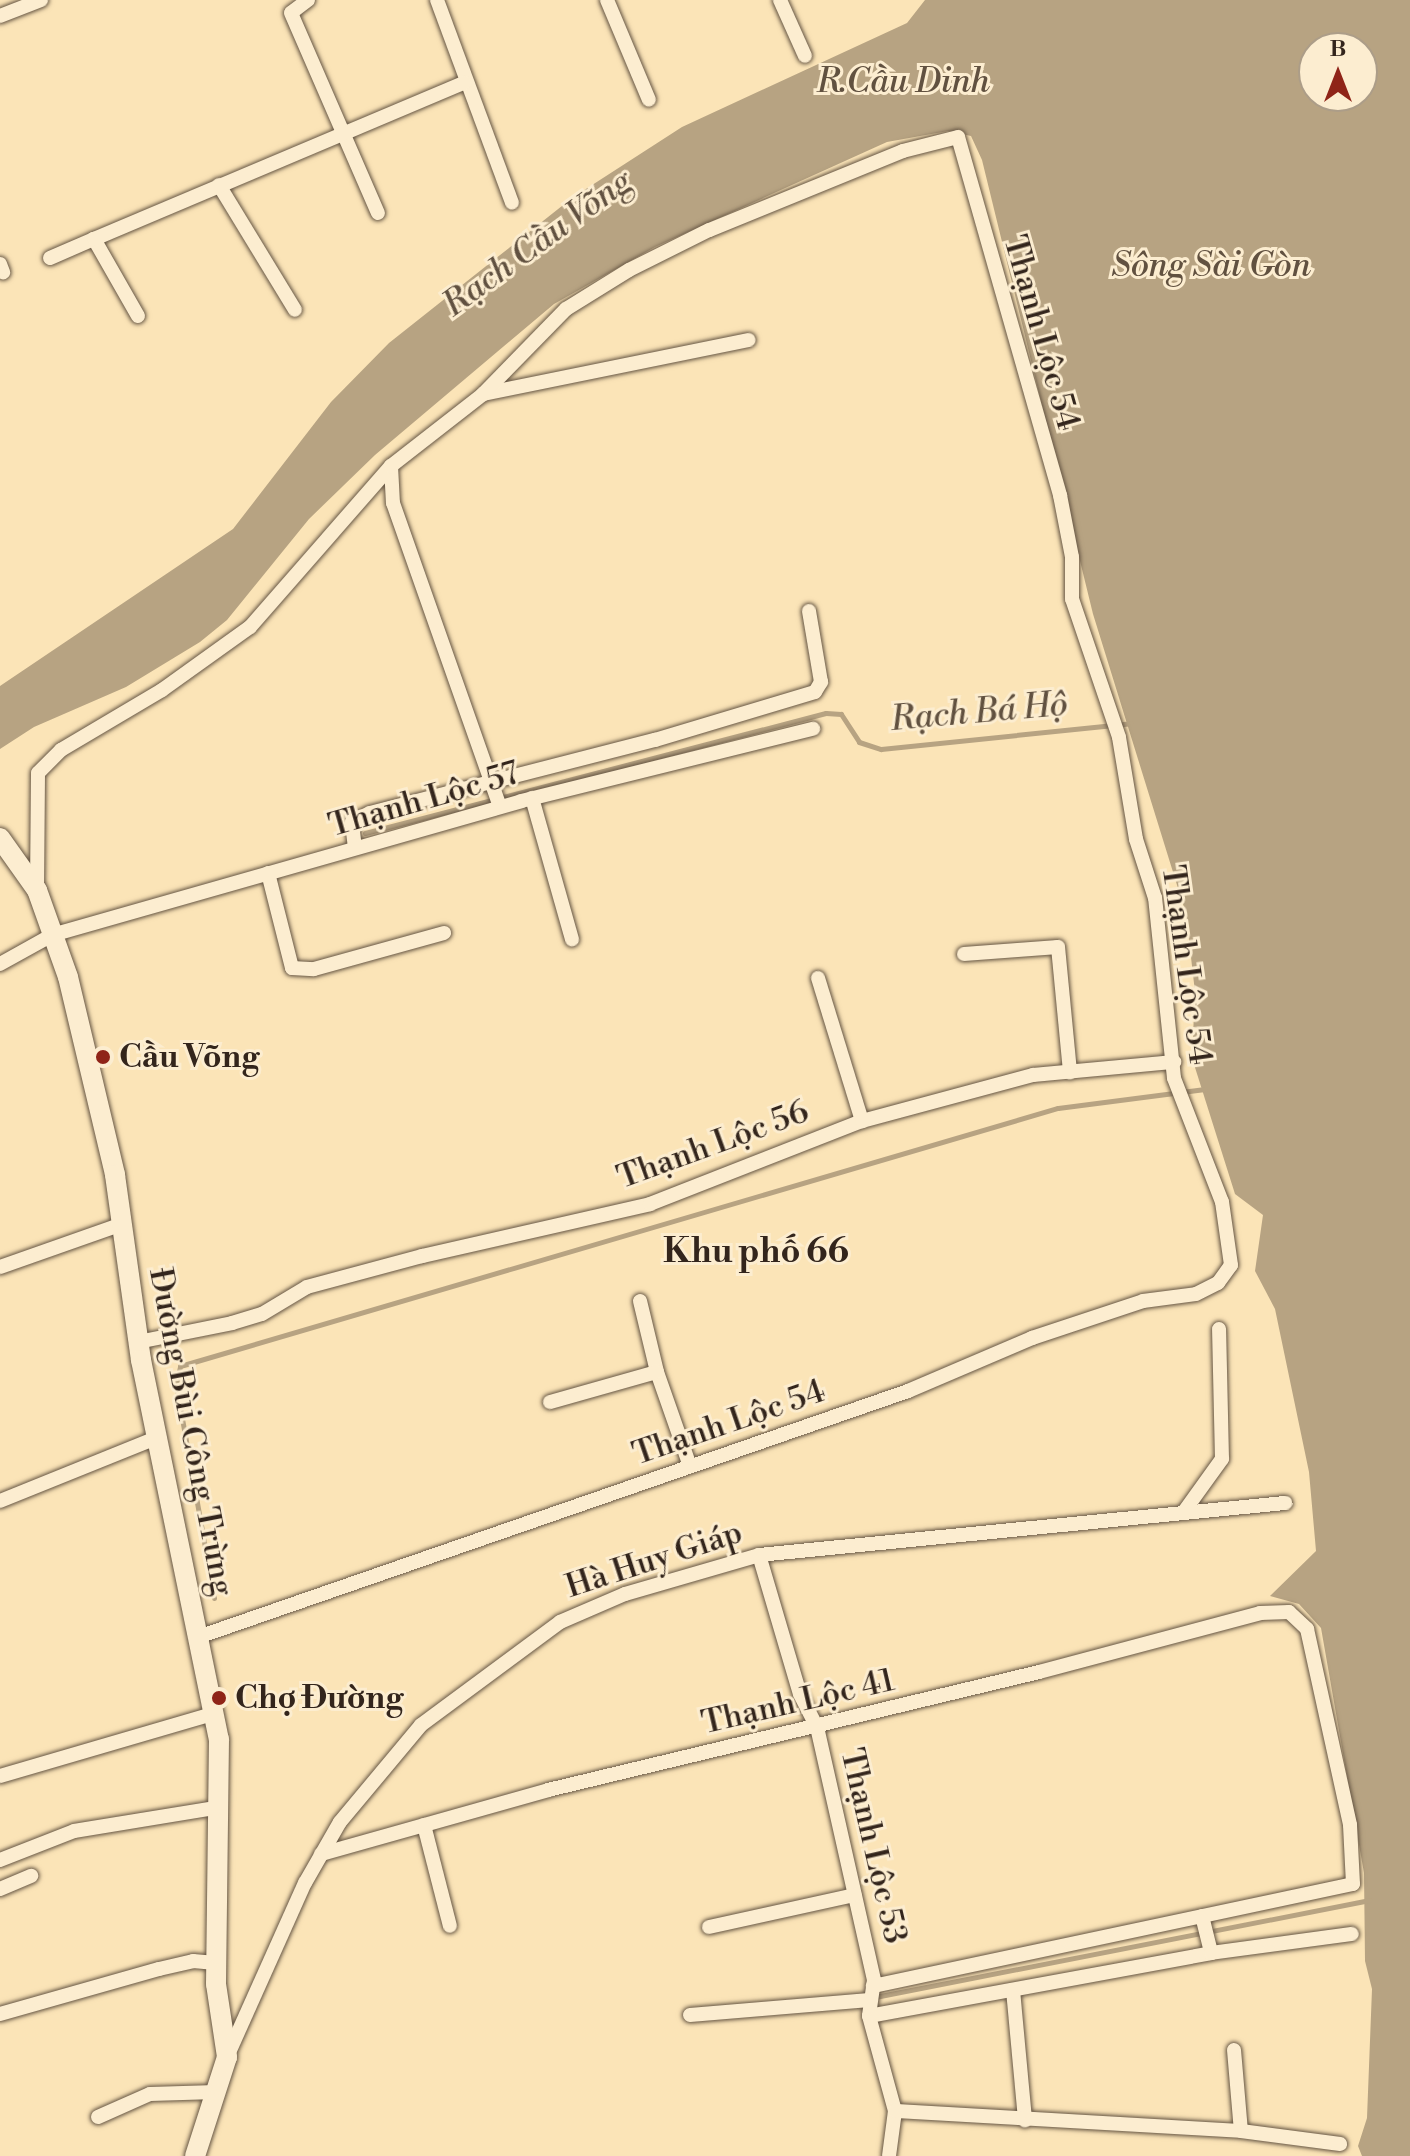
<!DOCTYPE html>
<html>
<head>
<meta charset="utf-8">
<style>
	body { margin:0 }
	#map { position:relative; width:1410px; height:2156px; overflow:hidden; background:#fbe4b7; font-family:"Libre Bodoni",serif }
	div>[style] { position:absolute }
	.water>* { inset:0; background:#b7a382 }
	.stream>* { height:5px; margin:-2.5px; padding:0 2.5px; transform-origin:2.5px; border-radius:2.5px; background:#b7a382 }
	.roads { filter:drop-shadow(0 0 2px #655543) drop-shadow(0 0 2px #655543) }
	.street>* { height:14px; margin:-7px; padding:0 7px; transform-origin:7px; border-radius:7px; background:#fcedd0 }
	.secondary>* { height:20px; margin:-10px; padding:0 10px; transform-origin:10px; border-radius:10px; background:#fcedd0 }
	.dots>* { width:22px; height:22px; translate:-50% -50%; box-sizing:border-box; border:4px solid #fcedd0; border-radius:50% }
	span { translate:-50% -50%; white-space:nowrap; text-align:center; line-height:1.15; -webkit-text-stroke:6px #fcedd0; paint-order:stroke }
	.street-label { font-size:32px; color:#33251c }
	.poi-label { font-size:32px; color:#33251c; font-weight:700 }
	.left { translate:0 -50%; text-align:left }
	.water-label { font-size:34px; color:#615140; font-style:italic }
	.neighbourhood-label { font-size:34px; color:#33251c; font-weight:700 }
	.north { position:absolute; left:1298px; top:32px; width:80px; height:80px; box-sizing:border-box; background:#fcedd0; border:2px solid #ac9d88; border-radius:50%; rotate:0deg; font-size:22px; font-weight:700; line-height:32px; text-align:center; color:#33251c }
	.north::after { content:''; display:block; margin:auto; width:28px; height:36px; background:#8f2418; clip-path:polygon(50% 0,100% 100%,50% 72%,0 100%) }
</style>
</head>
<body>
<div id="map">
	<div class="water">
		<i style="clip-path:polygon(evenodd,925px 0,1410px 0,1410px 2156px,1362px 2156px,1358px 2146px,1367px 2118px,1372px 1989px,1365px 1961px,1364px 1873px,1321px 1628px,1299px 1604px,1270px 1596px,1316px 1551px,1309px 1472px,1275px 1309px,1255px 1271px,1263px 1215px,1235px 1194px,1192px 1058px,1195px 992px,1186px 914px,1093px 614px,982px 160px,971px 136px,948px 131px,887px 142px,655px 247px,554px 304px,375px 455px,309px 519px,227px 620px,200px 642px,126px 687px,34px 727px,0 749px,0 686px,233px 529px,331px 402px,389px 343px,572px 198px,682px 127px,907px 23px,925px 0,1314px 48px,1362px 48px,1362px 96px,1314px 96px,1314px 48px)"></i>
	</div>
	<div class="stream">
		<i style="left:365px;top:833px;width:476px;rotate:-14.6deg"></i>
		<i style="left:826px;top:713px;width:15px;rotate:4deg"></i>
		<i style="left:841px;top:714px;width:33px;rotate:57deg"></i>
		<i style="left:859px;top:742px;width:23px;rotate:18deg"></i>
		<i style="left:881px;top:749px;width:251px;rotate:-5.9deg"></i>
		<i style="left:214px;top:1598px;width:217px;rotate:-100.1deg"></i>
		<i style="left:176px;top:1384px;width:18px;rotate:-77deg"></i>
		<i style="left:180px;top:1366px;width:915px;rotate:-16.38deg"></i>
		<i style="left:1058px;top:1108px;width:148px;rotate:-7.4deg"></i>
		<i style="left:875px;top:1997px;width:504px;rotate:-11.09deg"></i>
	</div>
	<div class="roads">
		<div class="street">
			<i style="left:308px;top:0;width:21px;rotate:143deg"></i>
			<i style="left:291px;top:13px;width:218px;rotate:66.5deg"></i>
			<i style="left:437px;top:0;width:216px;rotate:69.7deg"></i>
			<i style="left:607px;top:0;width:108px;rotate:67.2deg"></i>
			<i style="left:780px;top:0;width:61px;rotate:65.9deg"></i>
			<i style="left:0;top:16px;width:44px;rotate:-21.3deg"></i>
			<i style="left:219px;top:185px;width:146px;rotate:58.7deg"></i>
			<i style="left:50px;top:258px;width:48px;rotate:-23.4deg"></i>
			<i style="left:0;top:264px;width:9px;rotate:69deg"></i>
			<i style="left:138px;top:316px;width:89px;rotate:-119.7deg"></i>
			<i style="left:94px;top:239px;width:402px;rotate:-22.9deg"></i>
			<i style="left:391px;top:466px;width:37px;rotate:87deg"></i>
			<i style="left:393px;top:503px;width:322px;rotate:70.6deg"></i>
			<i style="left:532px;top:798px;width:147px;rotate:74.2deg"></i>
			<i style="left:355px;top:848px;width:26px;rotate:-97deg"></i>
			<i style="left:352px;top:822px;width:20px;rotate:-27deg"></i>
			<i style="left:370px;top:813px;width:294px;rotate:-14.4deg"></i>
			<i style="left:655px;top:740px;width:167px;rotate:-16.7deg"></i>
			<i style="left:815px;top:692px;width:12px;rotate:-59deg"></i>
			<i style="left:821px;top:682px;width:72px;rotate:-99.6deg"></i>
			<i style="left:268px;top:873px;width:98px;rotate:75.8deg"></i>
			<i style="left:292px;top:968px;width:22px;rotate:3deg"></i>
			<i style="left:314px;top:969px;width:135px;rotate:-15.5deg"></i>
			<i style="left:37px;top:889px;width:116px;rotate:-89.5deg"></i>
			<i style="left:38px;top:773px;width:33px;rotate:-45deg"></i>
			<i style="left:61px;top:750px;width:117px;rotate:-30.7deg"></i>
			<i style="left:162px;top:690px;width:108px;rotate:-35.6deg"></i>
			<i style="left:250px;top:627px;width:214px;rotate:-48.8deg"></i>
			<i style="left:391px;top:466px;width:117px;rotate:-38deg"></i>
			<i style="left:483px;top:394px;width:271px;rotate:-11.5deg"></i>
			<i style="left:964px;top:954px;width:94px;rotate:-4.3deg"></i>
			<i style="left:1058px;top:947px;width:126px;rotate:84.5deg"></i>
			<i style="left:0;top:964px;width:60px;rotate:-29.1deg"></i>
			<i style="left:52px;top:935px;width:488px;rotate:-15.9deg"></i>
			<i style="left:521px;top:801px;width:301px;rotate:-13.9deg"></i>
			<i style="left:818px;top:978px;width:150px;rotate:72.9deg"></i>
			<i style="left:0;top:1267px;width:129px;rotate:-19.4deg"></i>
			<i style="left:640px;top:1301px;width:73px;rotate:76.5deg"></i>
			<i style="left:657px;top:1372px;width:100px;rotate:70.7deg"></i>
			<i style="left:138px;top:1342px;width:96px;rotate:-11.4deg"></i>
			<i style="left:232px;top:1323px;width:31px;rotate:-17deg"></i>
			<i style="left:262px;top:1314px;width:52px;rotate:-31deg"></i>
			<i style="left:307px;top:1287px;width:119px;rotate:-15.1deg"></i>
			<i style="left:422px;top:1256px;width:234px;rotate:-12.8deg"></i>
			<i style="left:650px;top:1204px;width:228px;rotate:-21.4deg"></i>
			<i style="left:862px;top:1121px;width:177px;rotate:-15.1deg"></i>
			<i style="left:1033px;top:1075px;width:142px;rotate:-5.3deg"></i>
			<i style="left:550px;top:1402px;width:111px;rotate:-15.7deg"></i>
			<i style="left:0;top:1501px;width:168px;rotate:-22deg"></i>
			<i style="left:1183px;top:1513px;width:67px;rotate:-54.2deg"></i>
			<i style="left:1222px;top:1459px;width:130px;rotate:-91.3deg"></i>
			<i style="left:759px;top:1555px;width:145px;rotate:73.6deg"></i>
			<i style="left:800px;top:1694px;width:37px;rotate:63deg"></i>
			<i style="left:817px;top:1727px;width:259px;rotate:77.3deg"></i>
			<i style="left:874px;top:1980px;width:36px;rotate:98deg"></i>
			<i style="left:869px;top:2016px;width:98px;rotate:74.7deg"></i>
			<i style="left:895px;top:2111px;width:45px;rotate:97.6deg"></i>
			<i style="left:201px;top:1636px;width:748px;rotate:-19.11deg"></i>
			<i style="left:908px;top:1391px;width:135px;rotate:-23.1deg"></i>
			<i style="left:1032px;top:1338px;width:117px;rotate:-18.4deg"></i>
			<i style="left:1143px;top:1301px;width:53px;rotate:-7.5deg"></i>
			<i style="left:1196px;top:1294px;width:25px;rotate:-27deg"></i>
			<i style="left:1218px;top:1283px;width:22px;rotate:-54deg"></i>
			<i style="left:1231px;top:1265px;width:64px;rotate:-98.1deg"></i>
			<i style="left:1222px;top:1202px;width:133px;rotate:-111.2deg"></i>
			<i style="left:1174px;top:1078px;width:181px;rotate:-96deg"></i>
			<i style="left:1155px;top:898px;width:62px;rotate:-107.9deg"></i>
			<i style="left:1136px;top:839px;width:103px;rotate:-99.5deg"></i>
			<i style="left:1119px;top:737px;width:146px;rotate:-108.8deg"></i>
			<i style="left:1072px;top:599px;width:42px;rotate:-90deg"></i>
			<i style="left:1072px;top:557px;width:63px;rotate:-101deg"></i>
			<i style="left:1060px;top:495px;width:372px;rotate:-105.9deg"></i>
			<i style="left:958px;top:137px;width:57px;rotate:165.7deg"></i>
			<i style="left:903px;top:151px;width:209px;rotate:157.8deg"></i>
			<i style="left:709px;top:230px;width:89px;rotate:153.4deg"></i>
			<i style="left:629px;top:270px;width:74px;rotate:148.2deg"></i>
			<i style="left:566px;top:309px;width:119px;rotate:134.3deg"></i>
			<i style="left:0;top:1776px;width:224px;rotate:-16.3deg"></i>
			<i style="left:424px;top:1825px;width:104px;rotate:75.6deg"></i>
			<i style="left:321px;top:1854px;width:236px;rotate:-15.7deg"></i>
			<i style="left:548px;top:1790px;width:505px;rotate:-13.51deg"></i>
			<i style="left:1039px;top:1672px;width:229px;rotate:-14.9deg"></i>
			<i style="left:1260px;top:1613px;width:29px;rotate:-2deg"></i>
			<i style="left:1289px;top:1612px;width:25px;rotate:43deg"></i>
			<i style="left:1307px;top:1629px;width:201px;rotate:77.6deg"></i>
			<i style="left:1350px;top:1825px;width:59px;rotate:87.1deg"></i>
			<i style="left:1353px;top:1884px;width:491px;rotate:168deg"></i>
			<i style="left:0;top:1860px;width:79px;rotate:-21.4deg"></i>
			<i style="left:74px;top:1831px;width:148px;rotate:-9.3deg"></i>
			<i style="left:0;top:1889px;width:34px;rotate:-23deg"></i>
			<i style="left:1202px;top:1916px;width:38px;rotate:76deg"></i>
			<i style="left:709px;top:1927px;width:149px;rotate:-12.4deg"></i>
			<i style="left:1013px;top:1990px;width:131px;rotate:84.7deg"></i>
			<i style="left:0;top:2014px;width:165px;rotate:-15.8deg"></i>
			<i style="left:159px;top:1969px;width:35px;rotate:-13deg"></i>
			<i style="left:193px;top:1961px;width:23px;rotate:5deg"></i>
			<i style="left:690px;top:2015px;width:180px;rotate:-4.8deg"></i>
			<i style="left:869px;top:2016px;width:348px;rotate:-10.4deg"></i>
			<i style="left:1211px;top:1953px;width:142px;rotate:-7.7deg"></i>
			<i style="left:1234px;top:2050px;width:81px;rotate:85.1deg"></i>
			<i style="left:1241px;top:2131px;width:100px;rotate:7.5deg"></i>
			<i style="left:227px;top:2057px;width:191px;rotate:-65.9deg"></i>
			<i style="left:305px;top:1883px;width:70px;rotate:-60.2deg"></i>
			<i style="left:340px;top:1822px;width:126px;rotate:-50.1deg"></i>
			<i style="left:421px;top:1725px;width:173px;rotate:-36.5deg"></i>
			<i style="left:560px;top:1622px;width:71px;rotate:-23.3deg"></i>
			<i style="left:625px;top:1594px;width:140px;rotate:-16.2deg"></i>
			<i style="left:759px;top:1555px;width:529px;rotate:-5.65deg"></i>
			<i style="left:895px;top:2111px;width:347px;rotate:3.3deg"></i>
			<i style="left:98px;top:2117px;width:57px;rotate:-23.9deg"></i>
			<i style="left:150px;top:2094px;width:66px;rotate:-1.7deg"></i>
		</div>
		<div class="secondary">
			<i style="left:0;top:838px;width:64px;rotate:54.6deg"></i>
			<i style="left:37px;top:890px;width:92px;rotate:70.4deg"></i>
			<i style="left:68px;top:977px;width:204px;rotate:76.6deg"></i>
			<i style="left:115px;top:1175px;width:187px;rotate:82deg"></i>
			<i style="left:141px;top:1360px;width:387px;rotate:78.4deg"></i>
			<i style="left:219px;top:1739px;width:245px;rotate:90.7deg"></i>
			<i style="left:216px;top:1984px;width:74px;rotate:81.4deg"></i>
			<i style="left:227px;top:2057px;width:104px;rotate:107.9deg"></i>
		</div>
	</div>
	<div class="dots">
		<i style="left:103px;top:1057px;background:#8f2418"></i>
		<i style="left:219px;top:1698px;background:#8f2418"></i>
	</div>
	<div class="street-label">
		<span style="left:1041px;top:333px;rotate:74deg">Thạnh Lộc 54</span>
		<span style="left:424px;top:800px;rotate:-16deg">Thạnh Lộc 57</span>
		<span style="left:1186px;top:965px;rotate:82deg">Thạnh Lộc 54</span>
		<span style="left:713px;top:1145px;rotate:-20deg">Thạnh Lộc 56</span>
		<span style="left:729px;top:1423px;rotate:-19deg">Thạnh Lộc 54</span>
		<span style="left:191px;top:1432px;rotate:79deg">Đường Bùi Công Trừng</span>
		<span style="left:654px;top:1560px;rotate:-18deg">Hà Huy Giáp</span>
		<span style="left:798px;top:1702px;rotate:-13deg">Thạnh Lộc 41</span>
		<span style="left:873px;top:1846px;rotate:77deg">Thạnh Lộc 53</span>
	</div>
	<div class="poi-label">
		<span class="left" style="left:119px;top:1057px">Cầu Võng</span>
		<span class="left" style="left:235px;top:1698px">Chợ Đường</span>
	</div>
	<div class="water-label">
		<span style="left:903px;top:83px">R.Cầu Dinh</span>
		<span style="left:538px;top:244px;rotate:-36deg">Rạch Cầu Võng</span>
		<span style="left:1211px;top:267px">Sông Sài Gòn</span>
		<span style="left:979px;top:713px;rotate:-5deg">Rạch Bá Hộ</span>
	</div>
	<div class="neighbourhood-label">
		<span style="left:756px;top:1253px">Khu phố 66</span>
	</div>
	<div class="north">B</div>
</div>
</body>
</html>
